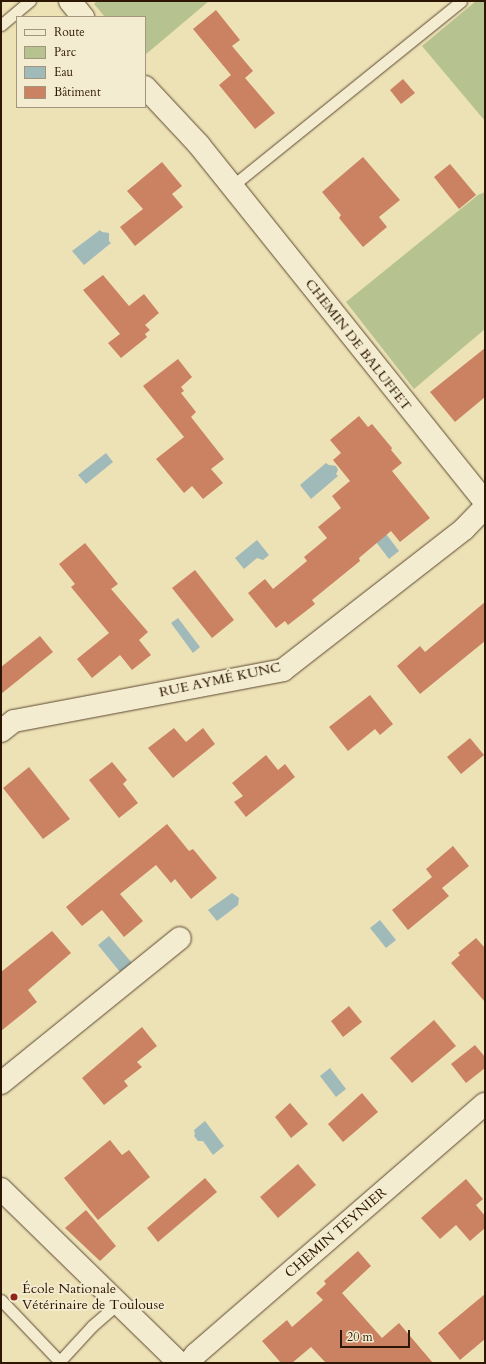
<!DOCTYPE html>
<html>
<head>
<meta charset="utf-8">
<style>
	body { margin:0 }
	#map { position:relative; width:486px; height:1364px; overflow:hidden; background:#ede1b6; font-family:Cardo,serif }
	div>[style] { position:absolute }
	.green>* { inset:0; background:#b6c390 }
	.water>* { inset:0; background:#a0baba }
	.building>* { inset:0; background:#cb8262 }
	.roads { filter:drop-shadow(0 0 1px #5d4930) drop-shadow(0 0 1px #5d4930) }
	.lane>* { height:11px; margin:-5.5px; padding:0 5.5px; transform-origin:5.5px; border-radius:5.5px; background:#f3ecd0 }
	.street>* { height:22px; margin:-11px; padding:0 11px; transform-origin:11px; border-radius:11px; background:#f3ecd0 }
	.dots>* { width:11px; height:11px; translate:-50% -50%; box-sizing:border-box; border:2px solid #f3ecd0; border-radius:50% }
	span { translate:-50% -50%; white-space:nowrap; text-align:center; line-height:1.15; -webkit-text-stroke:3.5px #f3ecd0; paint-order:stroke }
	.street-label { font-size:14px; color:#2d1603 }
	.poi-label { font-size:14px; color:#2d1603 }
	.left { translate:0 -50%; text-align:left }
	.frame { position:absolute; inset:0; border:2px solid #2d1603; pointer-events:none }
	.legend { position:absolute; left:16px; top:16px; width:130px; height:92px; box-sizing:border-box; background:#f3ecd0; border:1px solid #a4967e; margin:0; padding:5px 7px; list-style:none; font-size:12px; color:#2d1603 }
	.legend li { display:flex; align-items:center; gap:8px; height:20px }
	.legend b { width:20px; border:1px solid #a4967e }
	.scale { position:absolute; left:340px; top:1330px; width:70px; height:18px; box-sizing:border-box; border:2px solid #2d1603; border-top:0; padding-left:5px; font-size:12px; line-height:14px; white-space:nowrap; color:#2d1603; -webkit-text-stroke:3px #f3ecd0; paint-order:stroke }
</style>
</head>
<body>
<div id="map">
	<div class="green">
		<i style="clip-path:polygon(97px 1px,209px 1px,145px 55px,145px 17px,105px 17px,94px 4px)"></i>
		<i style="clip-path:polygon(476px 1px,485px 1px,485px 121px,422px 46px)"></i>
		<i style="clip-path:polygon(485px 192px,485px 329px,414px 389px,346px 302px,478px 195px)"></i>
	</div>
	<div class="water">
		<i style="clip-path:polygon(100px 230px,102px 232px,109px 233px,109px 241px,111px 243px,84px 265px,72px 251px)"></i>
		<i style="clip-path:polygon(106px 453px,113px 462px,86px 484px,78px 475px)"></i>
		<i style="clip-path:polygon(326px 463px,329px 465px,336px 466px,338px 470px,336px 474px,338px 476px,311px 499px,300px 485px)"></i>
		<i style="clip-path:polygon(383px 530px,399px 551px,389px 559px,373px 538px)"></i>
		<i style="clip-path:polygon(257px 540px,269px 555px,263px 560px,257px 558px,244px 569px,235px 558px)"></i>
		<i style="clip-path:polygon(178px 618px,200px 647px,193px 653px,171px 623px)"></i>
		<i style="clip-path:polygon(232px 893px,239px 898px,238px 905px,217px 921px,208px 910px)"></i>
		<i style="clip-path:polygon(380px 920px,396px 940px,386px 948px,370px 928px)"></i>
		<i style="clip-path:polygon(109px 936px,132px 963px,120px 972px,98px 945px)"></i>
		<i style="clip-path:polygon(330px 1068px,346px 1089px,336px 1097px,320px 1076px)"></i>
		<i style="clip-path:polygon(205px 1121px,224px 1146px,213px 1155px,203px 1141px,198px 1141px,194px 1136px,195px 1134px,194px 1130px)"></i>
	</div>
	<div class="building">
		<i style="clip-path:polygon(216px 10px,240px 40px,232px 46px,253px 71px,245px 78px,275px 113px,255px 129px,219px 85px,231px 75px,193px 29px)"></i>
		<i style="clip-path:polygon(403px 79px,415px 93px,401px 104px,390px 90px)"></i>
		<i style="clip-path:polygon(363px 157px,400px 200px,379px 217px,387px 227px,363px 247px,339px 218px,341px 215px,322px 192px)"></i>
		<i style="clip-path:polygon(162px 162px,182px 186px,172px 194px,183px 207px,135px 246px,120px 227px,143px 209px,127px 191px)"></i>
		<i style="clip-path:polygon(450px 164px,476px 195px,459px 209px,434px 177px)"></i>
		<i style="clip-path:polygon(103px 275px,129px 306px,144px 294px,159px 313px,145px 325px,150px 330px,145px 334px,147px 337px,121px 358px,108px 343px,120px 334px,83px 290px)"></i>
		<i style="clip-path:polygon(485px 348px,485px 397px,455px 422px,430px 392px)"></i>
		<i style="clip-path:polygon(178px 359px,192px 377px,181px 387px,184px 391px,181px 393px,196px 412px,191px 417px,224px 459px,211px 469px,223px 483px,203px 499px,192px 486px,184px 493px,156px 459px,184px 437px,143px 386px)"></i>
		<i style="clip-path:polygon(359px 416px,368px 427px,372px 424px,392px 448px,391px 450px,402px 463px,392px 471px,430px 518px,400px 542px,391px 531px,359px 558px,360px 561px,312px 600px,315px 604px,288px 625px,285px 621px,276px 628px,248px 593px,265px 579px,273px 589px,307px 561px,304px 557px,327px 538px,318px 527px,341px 508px,332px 496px,350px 481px,333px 460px,341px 453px,330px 440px)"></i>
		<i style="clip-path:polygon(85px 543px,118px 584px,111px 589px,148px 632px,139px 640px,151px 655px,132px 670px,120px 655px,92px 678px,77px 659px,109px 633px,71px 587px,75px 584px,59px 564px)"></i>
		<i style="clip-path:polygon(195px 570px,234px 620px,212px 638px,172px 588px)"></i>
		<i style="clip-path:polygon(485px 602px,485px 641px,420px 694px,397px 666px,420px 646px,425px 652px)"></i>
		<i style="clip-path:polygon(40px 636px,53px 652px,1px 694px,1px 667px)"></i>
		<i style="clip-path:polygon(370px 695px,393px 724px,380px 735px,375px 729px,348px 751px,329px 727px)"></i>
		<i style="clip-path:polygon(174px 728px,186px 742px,203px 728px,215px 744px,173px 778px,148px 748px)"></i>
		<i style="clip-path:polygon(470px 738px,484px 755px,461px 774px,447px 757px)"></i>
		<i style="clip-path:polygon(266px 755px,278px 770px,285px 764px,295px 777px,246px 817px,234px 802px,243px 796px,232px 783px)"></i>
		<i style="clip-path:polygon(112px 762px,127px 780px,123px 784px,138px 803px,119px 818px,89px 780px)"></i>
		<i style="clip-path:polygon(29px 767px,70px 819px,43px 839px,3px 788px)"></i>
		<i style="clip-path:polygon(167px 824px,189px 851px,193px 849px,217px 878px,191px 899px,175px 879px,171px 883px,156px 865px,120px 894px,143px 921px,124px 937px,102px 910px,82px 926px,66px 907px)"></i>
		<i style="clip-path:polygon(453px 846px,469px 866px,442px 888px,449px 896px,408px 930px,392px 910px,432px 877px,426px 869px)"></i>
		<i style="clip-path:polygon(52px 931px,71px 953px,28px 990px,37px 1002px,1px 1031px,1px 972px)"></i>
		<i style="clip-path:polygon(476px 938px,485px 948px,485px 1002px,451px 963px,460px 955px,458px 953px)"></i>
		<i style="clip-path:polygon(349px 1006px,362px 1022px,343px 1037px,331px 1021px)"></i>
		<i style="clip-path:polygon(434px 1020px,456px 1046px,412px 1083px,390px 1058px)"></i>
		<i style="clip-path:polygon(142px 1027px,157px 1046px,137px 1062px,142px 1067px,124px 1081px,128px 1086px,104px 1105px,82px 1078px)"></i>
		<i style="clip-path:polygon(475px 1045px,485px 1057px,485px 1068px,466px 1083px,451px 1064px)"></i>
		<i style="clip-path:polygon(362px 1093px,378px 1112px,343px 1142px,328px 1124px)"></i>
		<i style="clip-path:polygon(290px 1103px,308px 1124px,291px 1138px,275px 1117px)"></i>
		<i style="clip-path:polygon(110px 1140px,122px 1155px,129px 1150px,150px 1177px,98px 1220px,64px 1178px)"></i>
		<i style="clip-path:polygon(298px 1164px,316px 1185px,278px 1218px,260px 1197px)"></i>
		<i style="clip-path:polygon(205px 1178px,217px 1192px,158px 1242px,147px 1228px)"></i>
		<i style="clip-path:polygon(466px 1179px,483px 1199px,476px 1205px,485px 1216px,485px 1228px,470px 1241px,456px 1225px,440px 1239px,421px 1218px)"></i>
		<i style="clip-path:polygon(86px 1210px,116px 1246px,100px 1261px,65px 1228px)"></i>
		<i style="clip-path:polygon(358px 1251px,371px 1266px,342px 1293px,382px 1338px,399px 1323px,433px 1363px,326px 1363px,311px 1347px,292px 1363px,281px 1363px,262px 1341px,287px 1320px,292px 1327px,323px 1300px,316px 1293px,326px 1284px,324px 1281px)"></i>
		<i style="clip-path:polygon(485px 1294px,485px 1339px,460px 1360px,438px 1333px)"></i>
	</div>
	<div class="roads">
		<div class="lane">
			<i style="left:1px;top:25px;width:38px;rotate:-40deg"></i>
			<i style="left:232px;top:186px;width:294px;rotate:-38.9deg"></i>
			<i style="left:1px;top:1300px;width:84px;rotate:46.4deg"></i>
			<i style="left:58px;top:1363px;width:50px;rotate:-47.4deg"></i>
			<i style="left:92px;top:1326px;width:35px;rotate:-41deg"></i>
		</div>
		<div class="street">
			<i style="left:70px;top:1px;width:21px;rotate:51deg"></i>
			<i style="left:145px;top:87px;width:79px;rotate:47deg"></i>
			<i style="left:199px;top:145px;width:457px;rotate:51.3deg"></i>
			<i style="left:1px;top:731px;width:16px;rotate:-38deg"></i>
			<i style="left:14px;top:721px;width:274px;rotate:-10.7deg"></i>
			<i style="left:283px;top:670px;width:229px;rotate:-37.9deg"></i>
			<i style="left:464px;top:529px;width:30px;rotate:-46deg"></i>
			<i style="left:1px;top:1083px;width:230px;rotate:-39deg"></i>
			<i style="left:1px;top:1189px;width:249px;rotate:44.3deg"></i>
			<i style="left:189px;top:1363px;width:11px;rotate:-52deg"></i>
			<i style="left:196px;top:1354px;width:382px;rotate:-40.9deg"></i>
		</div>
	</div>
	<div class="dots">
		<i style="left:14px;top:1297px;background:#8f2418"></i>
	</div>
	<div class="street-label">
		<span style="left:358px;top:345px;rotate:52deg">CHEMIN DE BALUFFET</span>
		<span style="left:220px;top:680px;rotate:-12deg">RUE AYMÉ KUNC</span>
		<span style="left:336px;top:1233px;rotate:-41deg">CHEMIN TEYNIER</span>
	</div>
	<div class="poi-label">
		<span class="left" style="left:22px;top:1297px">École Nationale<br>Vétérinaire de Toulouse</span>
	</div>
	<div class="frame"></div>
	<ul class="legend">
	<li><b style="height:5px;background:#f3ecd0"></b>Route</li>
	<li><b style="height:11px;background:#b6c390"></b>Parc</li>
	<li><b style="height:11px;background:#a0baba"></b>Eau</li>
	<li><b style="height:11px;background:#cb8262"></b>Bâtiment</li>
	</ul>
	<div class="scale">20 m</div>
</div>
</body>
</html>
